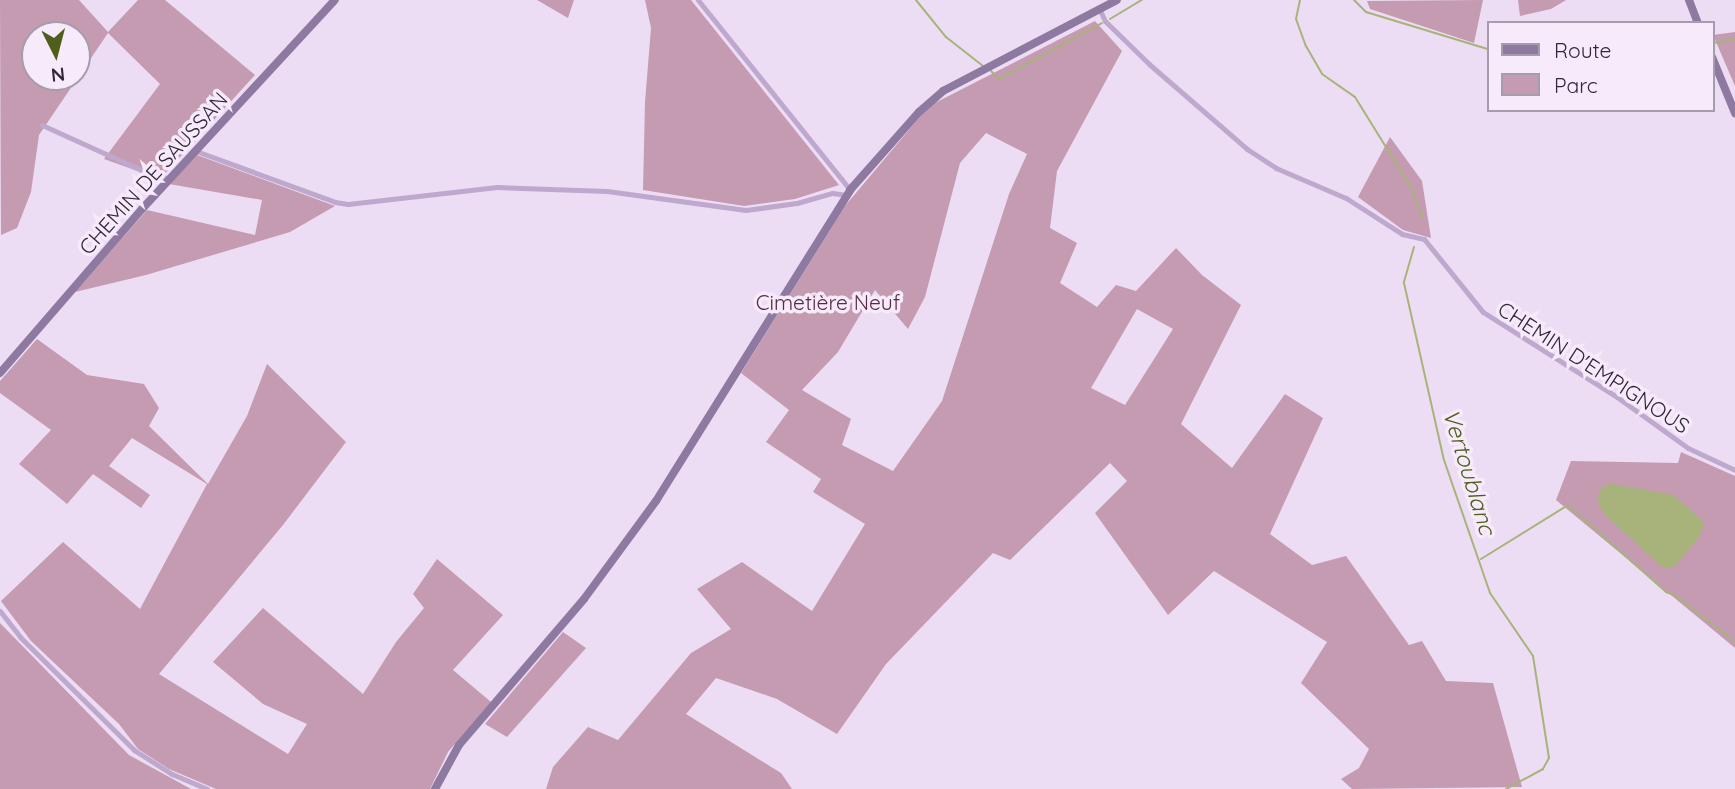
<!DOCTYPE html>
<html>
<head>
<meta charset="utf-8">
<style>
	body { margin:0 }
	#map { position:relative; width:1735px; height:789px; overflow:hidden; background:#edddf4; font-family:Quicksand,sans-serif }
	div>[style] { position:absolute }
	.green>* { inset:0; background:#c49bb0 }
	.water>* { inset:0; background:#a7b37a }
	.stream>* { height:2px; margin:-1px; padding:0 1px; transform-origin:1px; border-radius:1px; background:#a7b37a }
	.street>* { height:5px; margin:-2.5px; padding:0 2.5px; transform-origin:2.5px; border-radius:2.5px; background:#bfa8cd }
	.secondary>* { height:8px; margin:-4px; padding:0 4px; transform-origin:4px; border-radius:4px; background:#8e79a1 }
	span { translate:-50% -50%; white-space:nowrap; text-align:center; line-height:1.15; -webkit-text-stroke:7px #f6eafb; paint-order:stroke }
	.street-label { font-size:21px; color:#312839 }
	.park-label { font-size:21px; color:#5a2a40 }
	.water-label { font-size:23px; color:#4e5e1b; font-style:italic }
	.legend { position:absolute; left:1487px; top:21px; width:228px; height:91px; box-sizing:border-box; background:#f6eafb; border:2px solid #a79cad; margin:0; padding:9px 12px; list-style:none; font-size:21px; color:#312839 }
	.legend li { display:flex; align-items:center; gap:14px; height:35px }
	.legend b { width:35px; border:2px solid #a79cad }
	.north { position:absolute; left:21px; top:21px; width:70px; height:70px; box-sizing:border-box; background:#f6eafb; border:2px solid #a79cad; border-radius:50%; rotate:174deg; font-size:19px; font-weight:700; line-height:28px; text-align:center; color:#312839 }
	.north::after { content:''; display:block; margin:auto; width:24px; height:32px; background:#4e5e1b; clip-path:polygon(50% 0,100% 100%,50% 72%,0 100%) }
</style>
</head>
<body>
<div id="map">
	<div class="green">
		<i style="clip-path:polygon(evenodd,0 0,79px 0,108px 32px,138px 0,165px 0,255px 75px,160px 179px,104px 159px,160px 84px,108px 33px,39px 135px,31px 192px,17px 228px,1px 235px,0 0,35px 35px,77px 35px,77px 77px,35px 77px,35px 35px)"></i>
		<i style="clip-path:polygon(537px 0,574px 0,568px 18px)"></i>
		<i style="clip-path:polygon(645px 0,691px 0,839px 185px,795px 199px,744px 206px,643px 190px,645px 102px,651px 28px)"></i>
		<i style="clip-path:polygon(1483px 0,1474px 43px,1370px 9px,1367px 1px)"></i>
		<i style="clip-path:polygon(1518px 0,1566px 0,1551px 9px,1520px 16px)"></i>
		<i style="clip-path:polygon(evenodd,1095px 21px,1122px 51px,1057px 171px,1050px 228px,1077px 243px,1060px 283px,1097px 307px,1116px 285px,1136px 291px,1176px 248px,1202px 275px,1241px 305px,1181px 424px,1232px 468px,1285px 394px,1323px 418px,1270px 534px,1312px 565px,1346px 556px,1409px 645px,1422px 641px,1446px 681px,1493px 683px,1522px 787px,1352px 789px,1341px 779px,1359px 768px,1369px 749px,1301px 683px,1327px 642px,1214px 571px,1168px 615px,1095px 513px,1127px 481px,1110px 463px,1010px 560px,993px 553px,886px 664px,837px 734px,777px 699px,716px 678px,686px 714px,781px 773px,792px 789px,546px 789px,553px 767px,588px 727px,618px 740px,691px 653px,731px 629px,697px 589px,742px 562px,812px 611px,865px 524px,813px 492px,821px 479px,766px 442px,789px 410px,741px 373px,845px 206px,929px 106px,1095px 21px,986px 133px,1027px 154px,1009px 194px,942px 401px,893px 471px,842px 445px,851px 419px,802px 390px,838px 352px,875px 290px,908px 329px,925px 297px,960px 163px,986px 133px,1095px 21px,1137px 309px,1173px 329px,1125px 405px,1091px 388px,1137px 309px)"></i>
		<i style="clip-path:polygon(1735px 32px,1735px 86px,1713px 35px)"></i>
		<i style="clip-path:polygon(1390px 137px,1422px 181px,1431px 238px,1403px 230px,1358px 197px)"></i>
		<i style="clip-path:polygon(197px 155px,335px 206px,290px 232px,146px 275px,75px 292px,147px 210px,255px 235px,262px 200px,169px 184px)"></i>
		<i style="clip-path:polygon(37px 339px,87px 375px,144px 384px,159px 408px,149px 426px,208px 484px,247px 416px,267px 364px,346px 442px,283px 525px,159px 674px,288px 754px,307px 724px,263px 704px,213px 662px,263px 608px,363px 694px,396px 642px,424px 608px,413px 594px,437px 559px,503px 615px,453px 670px,491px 702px,448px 752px,430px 789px,216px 789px,169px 769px,138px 749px,119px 724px,31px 641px,1px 601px,63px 542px,140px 609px,207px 484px,132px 438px,109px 466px,150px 495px,141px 508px,93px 474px,67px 504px,19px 464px,51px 430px,0 393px,0 381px)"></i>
		<i style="clip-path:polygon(1681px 452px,1735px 476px,1735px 648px,1556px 500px,1571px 461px,1678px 463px)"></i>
		<i style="clip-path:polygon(0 623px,129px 755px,191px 789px,0 789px)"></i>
		<i style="clip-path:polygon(563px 632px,586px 648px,507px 737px,485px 724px)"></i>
	</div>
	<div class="water">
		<i style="clip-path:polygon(1613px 484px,1673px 495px,1702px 520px,1704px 525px,1699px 537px,1674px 567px,1662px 567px,1604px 514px,1598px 502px,1599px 492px,1604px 486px)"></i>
	</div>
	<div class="stream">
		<i style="left:916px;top:0;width:48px;rotate:51deg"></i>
		<i style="left:946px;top:37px;width:47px;rotate:38.1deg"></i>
		<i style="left:1300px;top:0;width:19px;rotate:102deg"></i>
		<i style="left:1296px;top:19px;width:29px;rotate:70deg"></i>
		<i style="left:1306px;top:46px;width:32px;rotate:60deg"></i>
		<i style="left:1322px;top:74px;width:40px;rotate:34.9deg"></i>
		<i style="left:1355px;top:97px;width:105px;rotate:58.3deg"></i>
		<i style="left:1410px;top:186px;width:34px;rotate:69deg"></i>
		<i style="left:1354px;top:0;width:17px;rotate:45deg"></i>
		<i style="left:1366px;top:12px;width:127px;rotate:16.9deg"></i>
		<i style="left:1110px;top:19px;width:37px;rotate:-31deg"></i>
		<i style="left:1713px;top:43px;width:22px;rotate:-10deg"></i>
		<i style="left:991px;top:71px;width:11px;rotate:45deg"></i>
		<i style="left:999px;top:79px;width:117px;rotate:-28.5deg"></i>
		<i style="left:1414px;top:247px;width:37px;rotate:106deg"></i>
		<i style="left:1404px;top:283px;width:181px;rotate:77.3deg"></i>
		<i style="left:1444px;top:460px;width:141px;rotate:70.9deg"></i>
		<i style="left:1490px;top:593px;width:76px;rotate:55.7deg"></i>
		<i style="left:1533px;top:656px;width:103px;rotate:81.1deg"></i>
		<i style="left:1549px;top:758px;width:13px;rotate:119deg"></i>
		<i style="left:1543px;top:769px;width:42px;rotate:151.6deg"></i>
		<i style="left:1481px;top:559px;width:99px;rotate:-31.8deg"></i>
		<i style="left:1565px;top:507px;width:5px"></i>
		<i style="left:1570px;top:507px;width:128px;rotate:41.5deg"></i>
		<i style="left:1666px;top:592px;width:11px;rotate:22deg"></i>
		<i style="left:1676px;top:596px;width:75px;rotate:37.9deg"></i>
	</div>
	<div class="street">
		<i style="left:698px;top:0;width:243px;rotate:51.3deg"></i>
		<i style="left:1100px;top:10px;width:12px;rotate:66deg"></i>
		<i style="left:1105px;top:21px;width:62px;rotate:44.3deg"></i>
		<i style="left:1149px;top:64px;width:130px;rotate:40.9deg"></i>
		<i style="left:1247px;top:149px;width:35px;rotate:33deg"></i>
		<i style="left:1276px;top:168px;width:76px;rotate:23.2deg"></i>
		<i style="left:1346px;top:198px;width:67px;rotate:32.7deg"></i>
		<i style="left:1402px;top:234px;width:23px;rotate:13deg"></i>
		<i style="left:1424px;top:239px;width:94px;rotate:51.1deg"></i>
		<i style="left:1483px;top:312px;width:159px;rotate:32.4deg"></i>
		<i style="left:1617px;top:397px;width:87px;rotate:35.7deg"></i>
		<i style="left:1688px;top:448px;width:52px;rotate:25.1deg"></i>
		<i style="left:42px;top:125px;width:109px;rotate:24.4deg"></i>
		<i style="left:141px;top:170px;width:31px;rotate:17deg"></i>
		<i style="left:196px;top:151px;width:148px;rotate:20.1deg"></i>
		<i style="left:335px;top:202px;width:13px;rotate:9deg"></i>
		<i style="left:348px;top:204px;width:150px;rotate:-6.5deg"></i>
		<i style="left:497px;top:187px;width:110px;rotate:2.1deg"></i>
		<i style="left:607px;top:191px;width:140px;rotate:7.8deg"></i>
		<i style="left:746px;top:210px;width:51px;rotate:-7.8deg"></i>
		<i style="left:797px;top:203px;width:36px;rotate:-16deg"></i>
		<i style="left:832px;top:193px;width:15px;rotate:8deg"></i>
		<i style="left:0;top:611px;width:33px;rotate:52deg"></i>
		<i style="left:20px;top:637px;width:161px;rotate:44.7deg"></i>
		<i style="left:134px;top:750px;width:45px;rotate:32.3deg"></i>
		<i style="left:172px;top:774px;width:38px;rotate:23deg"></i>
	</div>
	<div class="secondary">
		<i style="left:1689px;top:0;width:25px;rotate:69deg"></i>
		<i style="left:1712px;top:57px;width:61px;rotate:67.7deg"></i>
		<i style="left:0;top:373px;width:217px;rotate:-49.1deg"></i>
		<i style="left:142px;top:209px;width:284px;rotate:-47.3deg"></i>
		<i style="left:435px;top:789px;width:50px;rotate:-61.4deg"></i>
		<i style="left:459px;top:745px;width:192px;rotate:-49.4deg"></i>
		<i style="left:584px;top:599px;width:122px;rotate:-53.7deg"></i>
		<i style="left:656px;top:501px;width:367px;rotate:-58deg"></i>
		<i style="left:850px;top:190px;width:104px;rotate:-48.5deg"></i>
		<i style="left:919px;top:112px;width:32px;rotate:-41deg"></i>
		<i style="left:943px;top:91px;width:196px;rotate:-27.6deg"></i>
	</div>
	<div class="street-label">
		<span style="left:153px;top:173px;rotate:-48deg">CHEMIN DE SAUSSAN</span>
		<span style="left:1594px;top:367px;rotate:33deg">CHEMIN D'EMPIGNOUS</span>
	</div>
	<div class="park-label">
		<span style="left:828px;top:302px">Cimetière Neuf</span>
	</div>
	<div class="water-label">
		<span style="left:1469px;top:472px;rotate:73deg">Vertoublanc</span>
	</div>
	<ul class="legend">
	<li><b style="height:9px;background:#8e79a1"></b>Route</li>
	<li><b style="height:19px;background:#c49bb0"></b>Parc</li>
	</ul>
	<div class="north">N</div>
</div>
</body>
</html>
